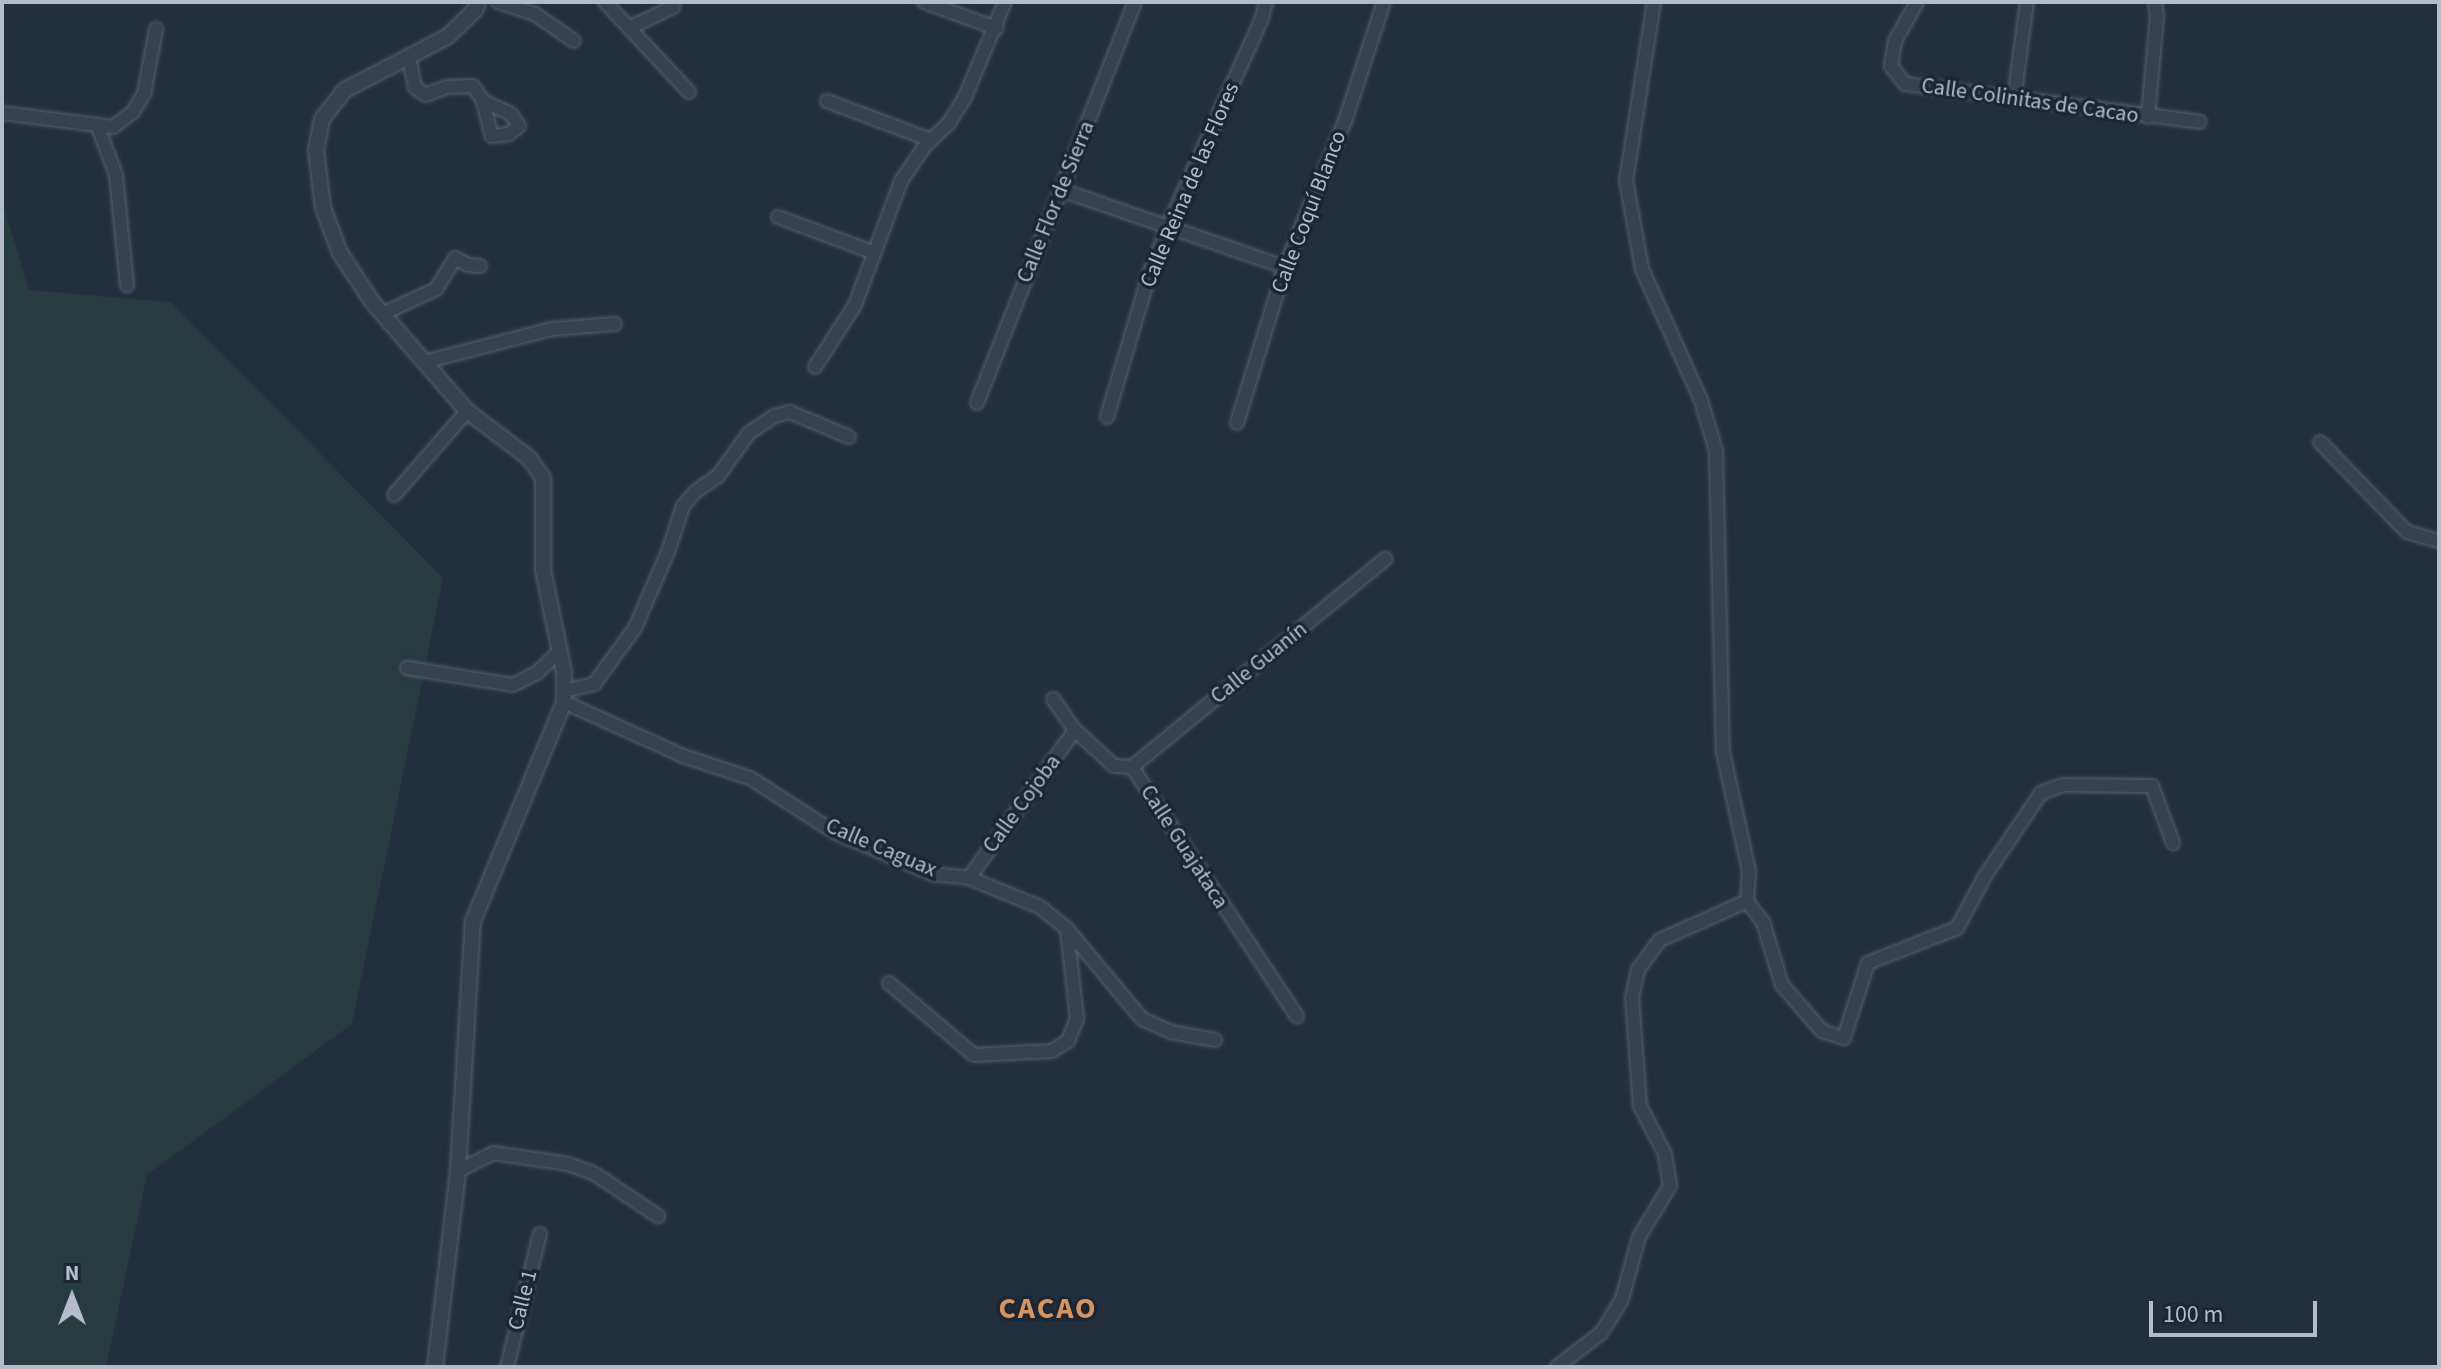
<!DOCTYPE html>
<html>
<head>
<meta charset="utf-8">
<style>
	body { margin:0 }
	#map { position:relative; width:2441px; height:1369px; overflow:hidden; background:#242f3e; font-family:"Source Sans 3",sans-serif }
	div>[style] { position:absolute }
	.green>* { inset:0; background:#263c3f }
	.roads { filter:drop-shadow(0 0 2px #565f6c) drop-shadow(0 0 2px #565f6c) }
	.minor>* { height:12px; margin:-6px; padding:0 6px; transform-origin:6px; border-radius:6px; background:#38414e }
	.tertiary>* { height:14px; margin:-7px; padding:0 7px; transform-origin:7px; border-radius:7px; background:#38414e }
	span { translate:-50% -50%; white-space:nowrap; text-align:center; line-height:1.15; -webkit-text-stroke:7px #1d2633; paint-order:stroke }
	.street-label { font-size:22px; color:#b4bcc9 }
	.district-label { font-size:30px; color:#d59563; font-weight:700; letter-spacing:2px }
	.frame { position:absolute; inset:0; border:4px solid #b4bcc9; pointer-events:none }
	.north { position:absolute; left:32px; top:1257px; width:80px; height:80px; -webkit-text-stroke:6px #1d2633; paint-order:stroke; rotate:0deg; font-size:22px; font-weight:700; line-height:32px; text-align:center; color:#b4bcc9 }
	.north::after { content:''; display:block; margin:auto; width:28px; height:36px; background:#b4bcc9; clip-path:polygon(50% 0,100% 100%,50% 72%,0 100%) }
	.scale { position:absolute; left:2149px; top:1301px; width:168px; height:36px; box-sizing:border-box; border:4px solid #b4bcc9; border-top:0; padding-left:10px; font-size:24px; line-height:28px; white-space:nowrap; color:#b4bcc9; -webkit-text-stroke:6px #1d2633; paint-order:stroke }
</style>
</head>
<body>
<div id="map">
	<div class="green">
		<i style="clip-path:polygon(2px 201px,29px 290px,171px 302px,443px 578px,352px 1024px,147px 1175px,106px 1367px,2px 1367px)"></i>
	</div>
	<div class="roads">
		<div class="minor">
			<i style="left:498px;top:2px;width:39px;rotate:18deg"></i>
			<i style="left:535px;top:14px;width:47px;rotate:34.7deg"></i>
			<i style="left:605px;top:2px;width:123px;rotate:47deg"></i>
			<i style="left:924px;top:2px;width:77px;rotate:19.9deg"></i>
			<i style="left:1654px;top:2px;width:180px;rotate:98.9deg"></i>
			<i style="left:1626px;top:180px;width:90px;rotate:79.8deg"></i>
			<i style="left:1642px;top:269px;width:144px;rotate:65.8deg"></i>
			<i style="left:1701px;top:400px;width:53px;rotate:73.6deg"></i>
			<i style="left:1716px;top:451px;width:301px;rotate:88.7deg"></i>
			<i style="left:1723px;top:752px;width:122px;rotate:77.7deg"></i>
			<i style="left:1749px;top:871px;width:30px;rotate:94deg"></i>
			<i style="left:1747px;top:901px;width:26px;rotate:53deg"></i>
			<i style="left:1763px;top:922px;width:66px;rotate:73.2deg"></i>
			<i style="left:1782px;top:985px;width:61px;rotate:49deg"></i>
			<i style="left:1822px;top:1031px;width:23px;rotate:18deg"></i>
			<i style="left:1844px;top:1038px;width:79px;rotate:-72.3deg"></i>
			<i style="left:1868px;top:963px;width:96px;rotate:-21.5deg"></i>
			<i style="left:1957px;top:928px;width:59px;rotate:-61.7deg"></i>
			<i style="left:1985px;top:876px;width:100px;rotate:-56deg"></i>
			<i style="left:2041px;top:793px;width:23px;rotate:-20deg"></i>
			<i style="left:2063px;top:785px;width:89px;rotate:0.6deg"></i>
			<i style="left:2152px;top:786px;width:61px;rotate:69.8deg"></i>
			<i style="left:1917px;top:2px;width:45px;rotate:119.4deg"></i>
			<i style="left:1895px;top:41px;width:25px;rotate:99deg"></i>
			<i style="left:1891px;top:66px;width:23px;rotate:52deg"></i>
			<i style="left:1905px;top:84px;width:297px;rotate:7.3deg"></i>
			<i style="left:629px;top:28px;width:49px;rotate:-25.5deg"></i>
			<i style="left:673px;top:7px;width:5px;rotate:-101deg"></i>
			<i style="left:409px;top:57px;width:31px;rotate:79deg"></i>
			<i style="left:415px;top:87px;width:13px;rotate:39deg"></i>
			<i style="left:425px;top:95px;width:23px;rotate:-20deg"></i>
			<i style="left:447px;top:87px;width:26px;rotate:-2deg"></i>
			<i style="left:473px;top:86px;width:18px;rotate:56deg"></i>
			<i style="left:483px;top:101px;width:36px;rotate:76deg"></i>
			<i style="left:492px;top:136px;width:17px;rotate:-7deg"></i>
			<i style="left:509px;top:134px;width:13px;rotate:-39deg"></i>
			<i style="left:519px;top:126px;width:14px;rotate:-124deg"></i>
			<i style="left:511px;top:114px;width:31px;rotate:-155deg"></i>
			<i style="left:2014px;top:99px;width:98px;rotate:-82.4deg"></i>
			<i style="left:827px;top:101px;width:111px;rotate:20.6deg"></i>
			<i style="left:2px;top:113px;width:112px;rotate:7.2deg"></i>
			<i style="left:113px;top:127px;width:25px;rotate:-37deg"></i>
			<i style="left:133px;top:112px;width:21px;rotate:-59deg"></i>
			<i style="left:144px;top:94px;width:66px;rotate:-79.5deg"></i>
			<i style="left:2148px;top:117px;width:101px;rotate:-84.9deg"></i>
			<i style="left:2157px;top:16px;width:14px;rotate:-98deg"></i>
			<i style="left:98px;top:127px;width:51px;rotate:69.4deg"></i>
			<i style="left:116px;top:175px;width:111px;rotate:84.3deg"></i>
			<i style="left:1061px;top:190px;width:237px;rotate:19deg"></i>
			<i style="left:778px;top:217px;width:103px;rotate:20.4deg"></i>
			<i style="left:382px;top:314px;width:60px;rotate:-24.8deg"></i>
			<i style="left:436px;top:289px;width:36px;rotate:-58deg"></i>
			<i style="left:455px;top:258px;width:15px;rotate:28deg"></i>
			<i style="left:468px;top:265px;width:12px;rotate:5deg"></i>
			<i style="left:424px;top:362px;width:132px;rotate:-14.5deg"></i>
			<i style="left:552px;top:329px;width:63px;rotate:-4.5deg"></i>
			<i style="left:815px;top:367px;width:74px;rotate:-57.2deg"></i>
			<i style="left:855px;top:305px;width:132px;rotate:-69.6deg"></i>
			<i style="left:901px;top:181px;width:41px;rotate:-55.9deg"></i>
			<i style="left:924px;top:147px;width:35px;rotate:-44deg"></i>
			<i style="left:949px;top:123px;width:31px;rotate:-58deg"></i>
			<i style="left:965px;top:97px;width:103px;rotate:-67.2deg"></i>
			<i style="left:977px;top:403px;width:431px;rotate:-68.5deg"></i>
			<i style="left:1107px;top:417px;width:148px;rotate:-73.5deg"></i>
			<i style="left:1149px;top:275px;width:53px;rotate:-68.8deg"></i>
			<i style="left:1168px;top:226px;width:225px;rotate:-65.6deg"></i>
			<i style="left:1261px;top:21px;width:20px;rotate:-75deg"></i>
			<i style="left:1237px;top:423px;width:163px;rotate:-72.9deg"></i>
			<i style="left:1285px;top:267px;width:161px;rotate:-67.7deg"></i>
			<i style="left:1346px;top:118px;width:122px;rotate:-71.9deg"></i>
			<i style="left:2320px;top:442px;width:125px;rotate:46deg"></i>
			<i style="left:2407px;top:532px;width:33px;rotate:16deg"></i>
			<i style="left:394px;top:495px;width:111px;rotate:-49deg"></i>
			<i style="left:407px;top:668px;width:107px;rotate:9.1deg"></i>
			<i style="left:513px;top:685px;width:28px;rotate:-27deg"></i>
			<i style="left:538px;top:672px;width:30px;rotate:-44deg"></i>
			<i style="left:564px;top:691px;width:31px;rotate:-13deg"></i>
			<i style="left:594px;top:684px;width:69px;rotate:-53.8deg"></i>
			<i style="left:635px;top:628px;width:86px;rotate:-66.7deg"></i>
			<i style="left:669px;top:549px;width:45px;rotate:-72deg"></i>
			<i style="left:683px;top:506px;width:18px;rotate:-49deg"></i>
			<i style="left:695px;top:492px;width:28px;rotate:-35deg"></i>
			<i style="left:718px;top:476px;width:53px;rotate:-54.2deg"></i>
			<i style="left:749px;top:433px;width:30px;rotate:-34deg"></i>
			<i style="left:774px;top:416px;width:16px;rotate:-14deg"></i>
			<i style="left:790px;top:412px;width:64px;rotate:23deg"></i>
			<i style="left:1053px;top:699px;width:38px;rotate:55deg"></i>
			<i style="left:1075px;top:730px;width:53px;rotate:42.7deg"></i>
			<i style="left:1114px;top:766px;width:18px;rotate:3deg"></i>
			<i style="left:1132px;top:767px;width:299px;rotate:56.5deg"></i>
			<i style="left:564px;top:702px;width:131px;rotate:24.4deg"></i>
			<i style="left:683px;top:756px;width:71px;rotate:18.2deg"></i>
			<i style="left:750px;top:778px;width:100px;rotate:32.7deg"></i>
			<i style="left:834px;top:832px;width:108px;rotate:23deg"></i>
			<i style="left:933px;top:874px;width:36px;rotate:6deg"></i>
			<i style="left:969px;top:878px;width:77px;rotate:22.2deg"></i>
			<i style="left:1040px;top:907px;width:35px;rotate:39deg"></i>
			<i style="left:1067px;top:929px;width:117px;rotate:50.2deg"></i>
			<i style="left:1142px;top:1019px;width:32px;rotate:24deg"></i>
			<i style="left:1171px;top:1032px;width:45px;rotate:10.3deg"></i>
			<i style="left:1132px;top:767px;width:328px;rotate:-39.4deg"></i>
			<i style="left:969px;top:878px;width:182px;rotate:-54.4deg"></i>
			<i style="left:889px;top:983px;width:111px;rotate:40.3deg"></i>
			<i style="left:974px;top:1055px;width:78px;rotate:-2.9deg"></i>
			<i style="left:1052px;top:1051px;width:19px;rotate:-32deg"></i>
			<i style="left:1068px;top:1041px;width:24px;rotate:-68deg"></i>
			<i style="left:1077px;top:1019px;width:91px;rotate:-96.3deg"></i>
			<i style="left:458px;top:1171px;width:39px;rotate:-27deg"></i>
			<i style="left:493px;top:1153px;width:76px;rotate:8.3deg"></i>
			<i style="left:568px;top:1164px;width:29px;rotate:20deg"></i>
			<i style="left:595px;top:1174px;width:76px;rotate:33.7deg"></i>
			<i style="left:507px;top:1367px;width:137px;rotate:-76.1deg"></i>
			<i style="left:1557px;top:1367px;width:56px;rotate:-37.7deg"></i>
			<i style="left:1601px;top:1333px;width:40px;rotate:-58deg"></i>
			<i style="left:1622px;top:1299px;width:64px;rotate:-74.7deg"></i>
			<i style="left:1639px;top:1237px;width:60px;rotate:-58.7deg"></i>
			<i style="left:1670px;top:1186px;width:32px;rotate:-99deg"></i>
			<i style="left:1665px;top:1154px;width:54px;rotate:-117.5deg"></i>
			<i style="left:1640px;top:1106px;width:108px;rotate:-94.2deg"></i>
			<i style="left:1632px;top:998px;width:29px;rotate:-78deg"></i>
			<i style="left:1638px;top:970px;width:37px;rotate:-54deg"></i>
			<i style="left:1660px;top:940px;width:95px;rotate:-24.1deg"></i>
		</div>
		<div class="tertiary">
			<i style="left:435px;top:1367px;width:197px;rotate:-83.3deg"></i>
			<i style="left:458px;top:1171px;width:250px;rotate:-86.6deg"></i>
			<i style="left:473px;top:921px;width:237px;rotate:-67.4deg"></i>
			<i style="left:564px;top:702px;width:30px;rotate:-90deg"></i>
			<i style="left:564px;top:672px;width:104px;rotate:-101.6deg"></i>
			<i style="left:543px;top:570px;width:92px;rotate:-90deg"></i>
			<i style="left:543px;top:478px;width:24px;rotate:-125deg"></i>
			<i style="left:529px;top:458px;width:78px;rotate:-142.8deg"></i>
			<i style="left:467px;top:411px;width:143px;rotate:-131deg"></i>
			<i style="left:373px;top:303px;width:60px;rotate:-123.4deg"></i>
			<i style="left:340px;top:253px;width:48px;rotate:-110.7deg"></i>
			<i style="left:323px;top:208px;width:58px;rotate:-96.9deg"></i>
			<i style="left:316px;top:150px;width:32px;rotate:-79deg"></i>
			<i style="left:322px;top:119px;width:37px;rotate:-52deg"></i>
			<i style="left:345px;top:90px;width:115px;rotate:-27.5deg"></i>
			<i style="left:447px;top:37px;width:39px;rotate:-44deg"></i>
			<i style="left:475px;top:10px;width:9px;rotate:-69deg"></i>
		</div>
	</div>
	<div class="street-label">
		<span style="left:2030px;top:101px;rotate:8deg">Calle Colinitas de Cacao</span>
		<span style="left:1190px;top:185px;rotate:-67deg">Calle Reina de las Flores</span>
		<span style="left:1056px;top:202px;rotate:-68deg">Calle Flor de Sierra</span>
		<span style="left:1309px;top:212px;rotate:-69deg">Calle Coquí Blanco</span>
		<span style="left:1259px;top:663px;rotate:-39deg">Calle Guanín</span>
		<span style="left:1022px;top:804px;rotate:-54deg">Calle Cojoba</span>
		<span style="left:1184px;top:847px;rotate:57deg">Calle Guajataca</span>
		<span style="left:881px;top:848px;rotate:23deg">Calle Caguax</span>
		<span style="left:523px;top:1300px;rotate:-76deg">Calle 1</span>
	</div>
	<div class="district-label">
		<span style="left:1048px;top:1309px">CACAO</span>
	</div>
	<div class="frame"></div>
	<div class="north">N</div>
	<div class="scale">100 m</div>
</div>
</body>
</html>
